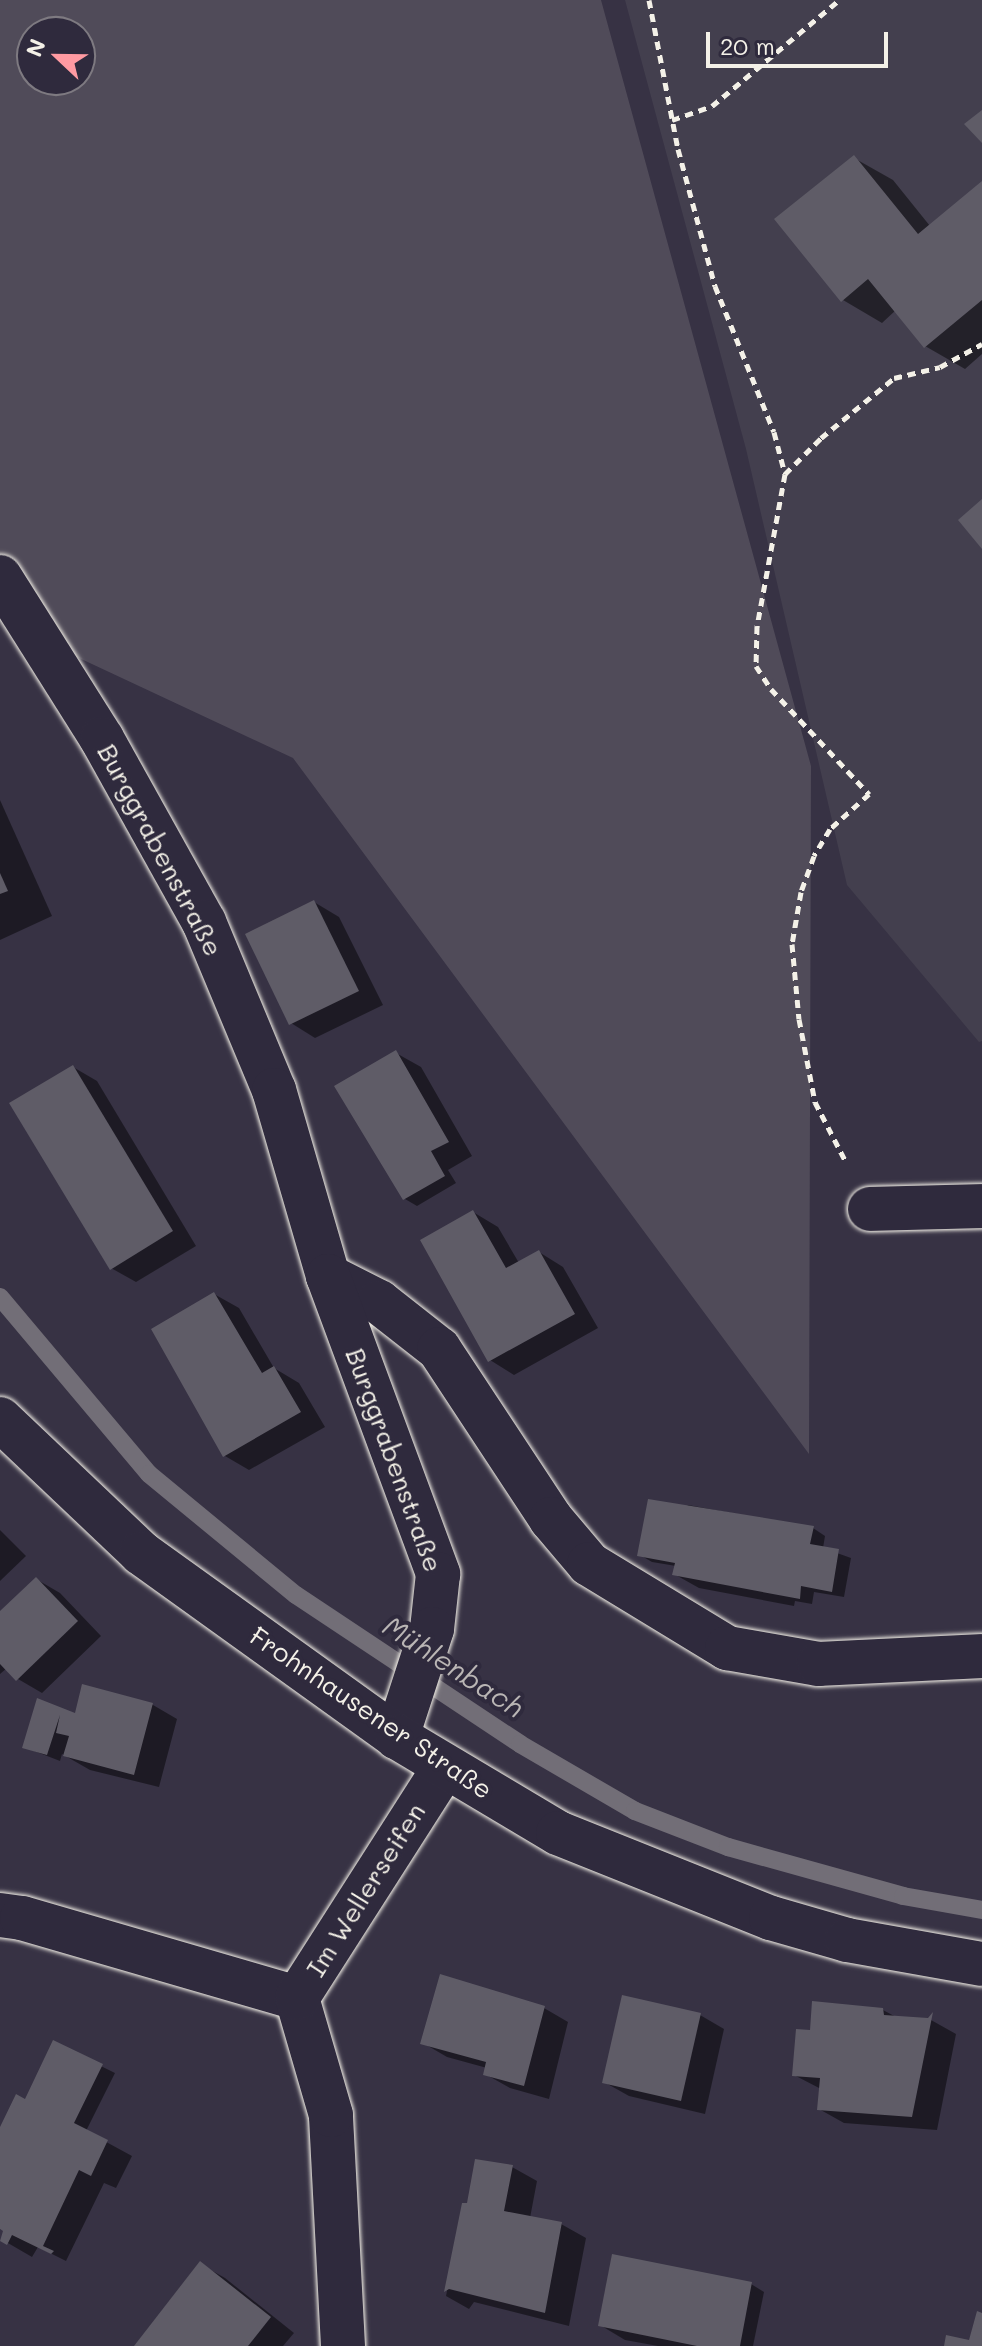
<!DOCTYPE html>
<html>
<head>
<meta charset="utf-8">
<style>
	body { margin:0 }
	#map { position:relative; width:982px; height:2346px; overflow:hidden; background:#373244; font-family:Mali,sans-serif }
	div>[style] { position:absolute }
	.built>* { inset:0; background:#433f4e }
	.green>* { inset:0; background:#504b59 }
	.shadow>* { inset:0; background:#0007 }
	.stream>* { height:18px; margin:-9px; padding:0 9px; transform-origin:9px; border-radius:9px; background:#726e77 }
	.building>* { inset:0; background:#5f5c67 }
	.path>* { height:5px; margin-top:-2.5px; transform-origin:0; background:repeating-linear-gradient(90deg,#f4f1e8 0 8px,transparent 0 14px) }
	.roads { filter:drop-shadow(0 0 2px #f4f1e8) drop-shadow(0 0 2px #f4f1e8) }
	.minor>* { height:44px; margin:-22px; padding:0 22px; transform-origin:22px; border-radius:22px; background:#2f2a3d }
	.major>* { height:44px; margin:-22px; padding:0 22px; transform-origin:22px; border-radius:22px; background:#2f2a3d }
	span { translate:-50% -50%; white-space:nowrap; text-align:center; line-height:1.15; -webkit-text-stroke:8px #2f2a3d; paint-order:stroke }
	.street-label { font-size:26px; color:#f4f1e8 }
	.water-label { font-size:28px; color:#bab6b5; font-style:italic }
	.north { position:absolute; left:16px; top:16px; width:80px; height:80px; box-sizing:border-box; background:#2f2a3d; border:2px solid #7e7a81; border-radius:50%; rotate:292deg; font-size:22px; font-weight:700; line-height:32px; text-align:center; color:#f4f1e8 }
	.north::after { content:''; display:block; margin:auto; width:28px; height:36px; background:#ff9aa2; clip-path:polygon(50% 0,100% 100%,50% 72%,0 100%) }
	.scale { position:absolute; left:706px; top:32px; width:182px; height:36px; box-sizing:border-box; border:4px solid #f4f1e8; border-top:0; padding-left:10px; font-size:24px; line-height:28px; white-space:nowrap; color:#f4f1e8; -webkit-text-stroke:6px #2f2a3d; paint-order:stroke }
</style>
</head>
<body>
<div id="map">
	<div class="built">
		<i style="clip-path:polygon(625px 0,982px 0,982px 1041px,979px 1042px,847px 885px,746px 449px)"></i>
	</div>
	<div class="green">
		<i style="clip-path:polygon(evenodd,0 0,601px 0,811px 766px,809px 1454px,293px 758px,0 621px,0 0,32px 32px,80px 32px,80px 80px,32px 80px,32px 32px)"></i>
	</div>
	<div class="shadow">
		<i style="clip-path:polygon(854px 158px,893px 180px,930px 226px,982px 183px,982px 354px,965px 369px,925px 346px,896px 310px,882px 323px,843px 300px)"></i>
		<i style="clip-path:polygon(0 800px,52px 916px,0 940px)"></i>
		<i style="clip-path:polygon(314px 902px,339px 917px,383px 1005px,315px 1038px,291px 1023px)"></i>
		<i style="clip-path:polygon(396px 1053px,421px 1067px,472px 1156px,448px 1170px,456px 1183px,417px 1206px,405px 1199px)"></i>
		<i style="clip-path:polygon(73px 1067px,97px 1081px,196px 1246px,136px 1282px,111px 1268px)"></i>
		<i style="clip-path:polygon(473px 1212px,498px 1227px,519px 1263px,539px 1252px,563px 1267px,598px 1328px,514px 1375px,490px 1360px)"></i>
		<i style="clip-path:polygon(214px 1294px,239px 1308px,274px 1368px,299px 1383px,325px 1427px,249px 1470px,225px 1456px)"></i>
		<i style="clip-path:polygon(688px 1505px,813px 1528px,825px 1536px,823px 1548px,851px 1558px,844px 1597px,814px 1592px,812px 1604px,795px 1601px,794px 1606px,699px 1588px,674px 1574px,676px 1566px,652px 1562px,640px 1555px)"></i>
		<i style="clip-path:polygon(0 1530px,26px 1556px,0 1581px)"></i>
		<i style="clip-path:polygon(36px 1579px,60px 1593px,101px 1636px,42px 1693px,18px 1679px,7px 1668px,0 1674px,0 1614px)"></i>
		<i style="clip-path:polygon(84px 1687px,153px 1705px,177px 1719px,159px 1787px,90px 1770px,62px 1754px,60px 1761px,24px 1747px,38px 1700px,77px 1716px)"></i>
		<i style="clip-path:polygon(544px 2008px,568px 2022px,549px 2099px,510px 2088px,485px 2074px,487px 2068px,447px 2057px,423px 2043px)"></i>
		<i style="clip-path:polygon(883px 2010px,896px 2017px,931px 2020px,956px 2034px,937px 2130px,844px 2123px,819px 2109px,821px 2089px,794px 2075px,812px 2032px)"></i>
		<i style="clip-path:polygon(700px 2015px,724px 2029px,705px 2114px,629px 2096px,604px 2082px)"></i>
		<i style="clip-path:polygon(54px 2043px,115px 2073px,86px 2131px,132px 2156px,116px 2188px,104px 2183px,66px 2261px,38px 2247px,32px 2257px,1px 2239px,5px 2231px,0 2229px,0 2132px,26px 2102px)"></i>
		<i style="clip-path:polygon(512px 2167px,537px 2181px,530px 2218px,561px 2224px,586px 2238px,569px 2326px,474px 2302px,469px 2309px,446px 2296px,464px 2205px,469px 2205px)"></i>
		<i style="clip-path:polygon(200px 2264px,225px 2278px,294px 2333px,283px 2346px,136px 2346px)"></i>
		<i style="clip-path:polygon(751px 2284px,764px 2292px,753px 2346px,658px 2346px,625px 2340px,600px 2325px)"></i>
	</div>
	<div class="stream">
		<i style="left:0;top:1297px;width:231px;rotate:49.9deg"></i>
		<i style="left:149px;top:1474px;width:190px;rotate:39.5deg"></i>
		<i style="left:296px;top:1595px;width:269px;rotate:33.6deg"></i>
		<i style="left:520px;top:1744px;width:133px;rotate:30.2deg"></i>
		<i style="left:635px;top:1811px;width:100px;rotate:21.2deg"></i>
		<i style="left:728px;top:1847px;width:182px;rotate:15.6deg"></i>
		<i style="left:903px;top:1896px;width:80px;rotate:10deg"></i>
	</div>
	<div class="building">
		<i style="clip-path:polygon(982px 110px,982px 143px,964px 124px)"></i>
		<i style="clip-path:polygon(854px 155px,918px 234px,982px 181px,982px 300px,924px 348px,868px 279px,841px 302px,774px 219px)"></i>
		<i style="clip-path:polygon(982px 499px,982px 549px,958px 520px)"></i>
		<i style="clip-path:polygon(0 873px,8px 891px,0 894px)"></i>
		<i style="clip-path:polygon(314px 900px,359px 991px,289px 1025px,245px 934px)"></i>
		<i style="clip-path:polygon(396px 1050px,449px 1142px,431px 1151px,445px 1176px,403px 1200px,334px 1086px)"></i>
		<i style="clip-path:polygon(73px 1065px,173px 1231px,110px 1270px,9px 1103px)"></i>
		<i style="clip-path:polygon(473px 1210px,506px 1268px,539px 1250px,575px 1314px,488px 1362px,420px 1240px)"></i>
		<i style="clip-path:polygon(214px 1292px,262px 1373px,274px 1366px,301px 1412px,223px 1457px,151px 1329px)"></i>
		<i style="clip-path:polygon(648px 1499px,814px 1526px,810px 1544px,839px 1549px,832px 1592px,801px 1586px,800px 1599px,672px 1575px,675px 1563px,637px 1556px)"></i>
		<i style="clip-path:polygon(36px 1577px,78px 1621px,16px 1681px,0 1664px,0 1611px)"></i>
		<i style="clip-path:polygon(82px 1684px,153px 1703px,134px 1775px,63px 1756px,69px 1736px,56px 1733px,60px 1715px,47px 1755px,22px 1748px,37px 1698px,75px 1713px)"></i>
		<i style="clip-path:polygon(440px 1974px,545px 2006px,524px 2086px,483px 2075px,486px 2062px,420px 2044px)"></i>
		<i style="clip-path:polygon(622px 1995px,701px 2013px,681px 2101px,602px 2083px)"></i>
		<i style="clip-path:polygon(812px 2001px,883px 2008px,884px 2015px,928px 2018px,933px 2012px,912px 2117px,817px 2110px,820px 2078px,792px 2076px,796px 2029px,810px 2030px)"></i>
		<i style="clip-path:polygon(53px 2040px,103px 2064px,74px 2123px,108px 2140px,91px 2176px,79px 2170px,43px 2246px,54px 2251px,51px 2254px,12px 2235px,7px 2245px,0 2241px,3px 2231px,0 2229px,0 2127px,16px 2094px,25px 2099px)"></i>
		<i style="clip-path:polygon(475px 2159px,513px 2165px,504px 2211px,562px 2222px,545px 2313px,449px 2289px,444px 2292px,462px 2203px,467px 2203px)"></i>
		<i style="clip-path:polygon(612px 2254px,752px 2282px,740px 2346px,697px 2346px,598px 2326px)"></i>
		<i style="clip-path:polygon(200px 2261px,271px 2317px,248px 2346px,134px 2346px)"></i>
		<i style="clip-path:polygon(977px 2311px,982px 2313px,982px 2346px,944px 2346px,946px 2335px,969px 2340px)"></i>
	</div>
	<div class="path">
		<i style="left:649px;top:0;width:152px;rotate:79deg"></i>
		<i style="left:678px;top:149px;width:142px;rotate:74.9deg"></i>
		<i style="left:715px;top:286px;width:157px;rotate:68deg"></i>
		<i style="left:774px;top:432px;width:43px;rotate:75.3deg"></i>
		<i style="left:785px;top:474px;width:155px;rotate:100.4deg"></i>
		<i style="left:757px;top:626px;width:40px;rotate:91.4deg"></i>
		<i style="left:756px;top:666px;width:27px;rotate:57deg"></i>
		<i style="left:771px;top:689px;width:144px;rotate:47deg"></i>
		<i style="left:869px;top:794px;width:52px;rotate:138.1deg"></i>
		<i style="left:830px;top:829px;width:31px;rotate:121deg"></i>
		<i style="left:814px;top:856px;width:38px;rotate:110deg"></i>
		<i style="left:801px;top:892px;width:53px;rotate:99.8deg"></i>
		<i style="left:792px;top:944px;width:75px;rotate:84.7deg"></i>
		<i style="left:799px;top:1019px;width:85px;rotate:79.1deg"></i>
		<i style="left:815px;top:1102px;width:68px;rotate:62.7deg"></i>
		<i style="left:672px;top:120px;width:42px;rotate:-19.3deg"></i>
		<i style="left:712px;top:106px;width:165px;rotate:-39.8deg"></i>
		<i style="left:785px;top:474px;width:51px;rotate:-45deg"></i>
		<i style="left:821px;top:438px;width:94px;rotate:-39.4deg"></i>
		<i style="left:894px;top:378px;width:47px;rotate:-13.4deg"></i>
		<i style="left:940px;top:367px;width:48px;rotate:-28.7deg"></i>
	</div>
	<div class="roads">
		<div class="minor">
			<i style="left:0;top:577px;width:191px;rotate:57.8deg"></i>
			<i style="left:102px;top:739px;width:210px;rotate:60.9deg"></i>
			<i style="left:204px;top:922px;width:182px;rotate:67.4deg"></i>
			<i style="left:274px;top:1090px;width:194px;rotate:73.8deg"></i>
			<i style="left:328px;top:1276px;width:57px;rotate:27deg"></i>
			<i style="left:379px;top:1302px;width:76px;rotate:38.1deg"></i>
			<i style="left:439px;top:1349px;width:204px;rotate:56.6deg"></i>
			<i style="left:551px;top:1519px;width:59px;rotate:49.8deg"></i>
			<i style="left:589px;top:1564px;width:162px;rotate:31.3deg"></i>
			<i style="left:727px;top:1648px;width:93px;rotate:9.9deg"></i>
			<i style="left:819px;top:1664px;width:163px;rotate:-2.8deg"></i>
			<i style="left:870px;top:1209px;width:112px;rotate:-1.5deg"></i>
			<i style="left:328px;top:1276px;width:318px;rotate:69.7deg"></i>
			<i style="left:438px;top:1574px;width:55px;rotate:96.2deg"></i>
			<i style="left:432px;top:1629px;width:114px;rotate:108deg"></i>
			<i style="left:0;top:1915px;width:22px;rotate:8deg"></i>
			<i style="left:22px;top:1918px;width:286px;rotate:16.2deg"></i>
			<i style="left:343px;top:2346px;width:231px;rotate:-93deg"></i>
			<i style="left:331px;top:2115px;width:122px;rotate:-106.2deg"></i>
			<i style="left:297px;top:1998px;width:273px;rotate:-57.4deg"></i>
		</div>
		<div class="major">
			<i style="left:0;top:1419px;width:195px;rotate:43.5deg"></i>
			<i style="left:141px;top:1553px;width:315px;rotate:35.7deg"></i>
			<i style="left:397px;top:1737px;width:187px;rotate:30.8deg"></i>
			<i style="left:558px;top:1833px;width:229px;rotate:21.8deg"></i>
			<i style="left:771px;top:1918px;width:79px;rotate:16.1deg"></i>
			<i style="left:847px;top:1940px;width:137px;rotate:10.1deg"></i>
		</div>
	</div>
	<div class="street-label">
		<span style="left:160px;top:850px;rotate:62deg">Burggrabenstraße</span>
		<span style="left:394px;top:1460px;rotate:70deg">Burggrabenstraße</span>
		<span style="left:371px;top:1713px;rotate:34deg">Frohnhausener Straße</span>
		<span style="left:366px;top:1890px;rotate:-58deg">Im Wellerseifen</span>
	</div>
	<div class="water-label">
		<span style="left:454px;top:1666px;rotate:33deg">Mühlenbach</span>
	</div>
	<div class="north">N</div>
	<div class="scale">20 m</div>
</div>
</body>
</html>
